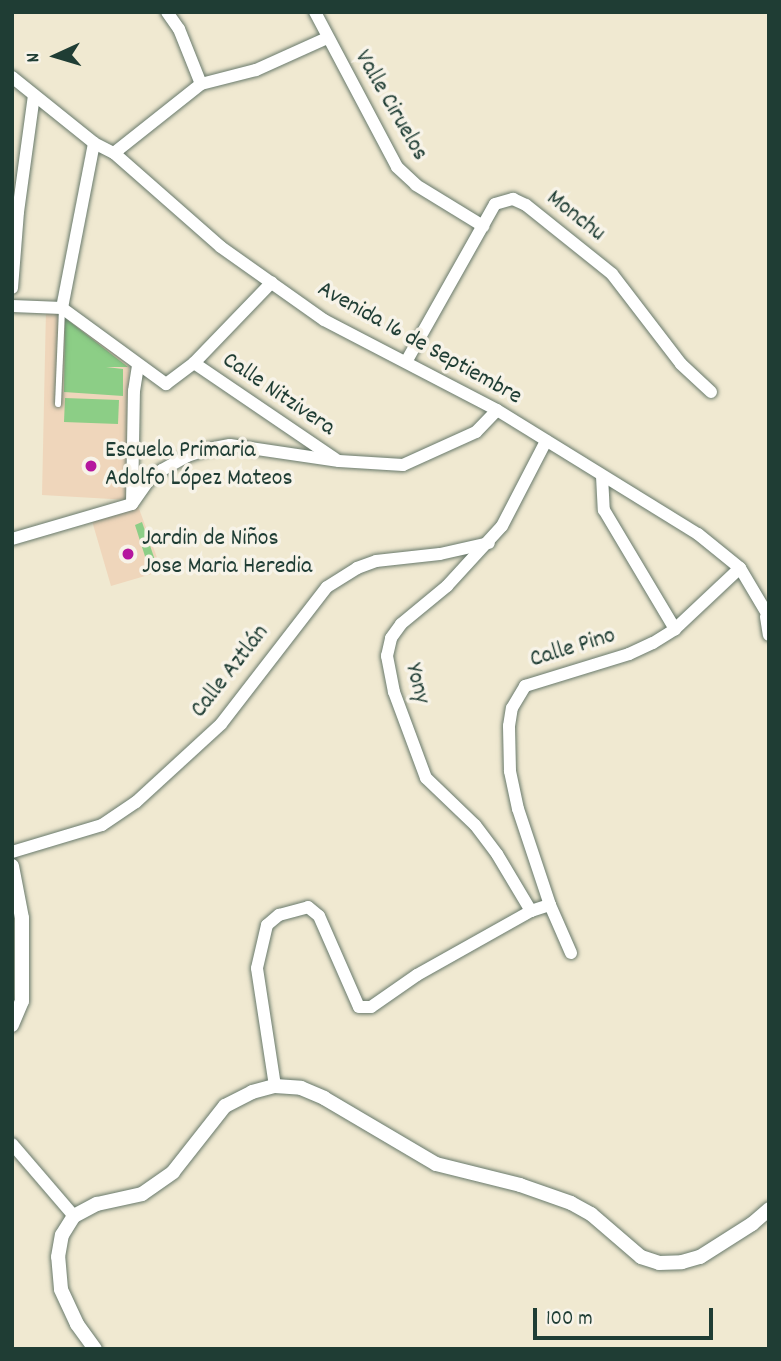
<!DOCTYPE html>
<html>
<head>
<meta charset="utf-8">
<style>
	body { margin:0 }
	#map { position:relative; width:781px; height:1361px; overflow:hidden; background:#f0e9d1; font-family:Dekko,sans-serif }
	div>[style] { position:absolute }
	.built>* { inset:0; background:#efd6bb }
	.green>* { inset:0; background:#8cce86 }
	.roads { filter:drop-shadow(0 0 2px #68796b) drop-shadow(0 0 2px #68796b) }
	.service>* { height:6px; margin:-3px; padding:0 3px; transform-origin:3px; border-radius:3px; background:#fff }
	.minor>* { height:12px; margin:-6px; padding:0 6px; transform-origin:6px; border-radius:6px; background:#fff }
	.tertiary>* { height:14px; margin:-7px; padding:0 7px; transform-origin:7px; border-radius:7px; background:#fff }
	.dots>* { width:19px; height:19px; translate:-50% -50%; box-sizing:border-box; border:4px solid #f7f3e8; border-radius:50% }
	span { translate:-50% -50%; white-space:nowrap; text-align:center; line-height:1.15; -webkit-text-stroke:7px #f7f3e8; paint-order:stroke }
	.street-label { font-size:24px; color:#1f3d34 }
	.poi-label { font-size:24px; color:#1f3d34 }
	.left { translate:0 -50%; text-align:left }
	.frame { position:absolute; inset:0; border:14px solid #1f3d34; pointer-events:none }
	.north { position:absolute; left:21px; top:21px; width:70px; height:70px; -webkit-text-stroke:5px #f7f3e8; paint-order:stroke; rotate:266deg; font-size:19px; font-weight:700; line-height:28px; text-align:center; color:#1f3d34 }
	.north::after { content:''; display:block; margin:auto; width:24px; height:32px; background:#1f3d34; clip-path:polygon(50% 0,100% 100%,50% 72%,0 100%) }
	.scale { position:absolute; left:533px; top:1308px; width:180px; height:32px; box-sizing:border-box; border:4px solid #1f3d34; border-top:0; padding-left:9px; font-size:21px; line-height:24px; white-space:nowrap; color:#1f3d34; -webkit-text-stroke:5px #f7f3e8; paint-order:stroke }
</style>
</head>
<body>
<div id="map">
	<div class="built">
		<i style="clip-path:polygon(46px 309px,67px 316px,129px 366px,129px 500px,42px 495px)"></i>
		<i style="clip-path:polygon(138px 506px,162px 571px,111px 586px,92px 521px)"></i>
	</div>
	<div class="green">
		<i style="clip-path:polygon(65px 318px,128px 367px,106px 367px,123px 369px,123px 396px,64px 392px)"></i>
		<i style="clip-path:polygon(65px 398px,119px 400px,118px 424px,64px 422px)"></i>
		<i style="clip-path:polygon(142px 522px,158px 569px,150px 572px,135px 525px)"></i>
	</div>
	<div class="roads">
		<div class="service">
			<i style="left:58px;top:404px;width:95px;rotate:-87.6deg"></i>
		</div>
		<div class="minor">
			<i style="left:167px;top:12px;width:21px;rotate:55deg"></i>
			<i style="left:179px;top:29px;width:59px;rotate:68.2deg"></i>
			<i style="left:315px;top:12px;width:175px;rotate:62.1deg"></i>
			<i style="left:397px;top:167px;width:26px;rotate:43deg"></i>
			<i style="left:416px;top:185px;width:79px;rotate:31.5deg"></i>
			<i style="left:12px;top:77px;width:105px;rotate:38.8deg"></i>
			<i style="left:94px;top:143px;width:22px;rotate:27deg"></i>
			<i style="left:114px;top:153px;width:142px;rotate:41.3deg"></i>
			<i style="left:221px;top:247px;width:126px;rotate:35.3deg"></i>
			<i style="left:324px;top:320px;width:195px;rotate:27.5deg"></i>
			<i style="left:497px;top:410px;width:236px;rotate:31.7deg"></i>
			<i style="left:698px;top:534px;width:54px;rotate:39deg"></i>
			<i style="left:740px;top:568px;width:57px;rotate:59.4deg"></i>
			<i style="left:114px;top:153px;width:111px;rotate:-38.4deg"></i>
			<i style="left:201px;top:84px;width:57px;rotate:-14.3deg"></i>
			<i style="left:256px;top:70px;width:78px;rotate:-24.3deg"></i>
			<i style="left:12px;top:288px;width:76px;rotate:-85.5deg"></i>
			<i style="left:18px;top:212px;width:118px;rotate:-82.2deg"></i>
			<i style="left:12px;top:306px;width:50px;rotate:2.3deg"></i>
			<i style="left:62px;top:308px;width:129px;rotate:36.2deg"></i>
			<i style="left:166px;top:384px;width:35px;rotate:-37deg"></i>
			<i style="left:194px;top:363px;width:112px;rotate:-46.1deg"></i>
			<i style="left:62px;top:308px;width:168px;rotate:-79deg"></i>
			<i style="left:406px;top:362px;width:181px;rotate:-60.6deg"></i>
			<i style="left:495px;top:204px;width:19px;rotate:-16deg"></i>
			<i style="left:513px;top:199px;width:14px;rotate:25deg"></i>
			<i style="left:526px;top:205px;width:110px;rotate:38.7deg"></i>
			<i style="left:612px;top:274px;width:113px;rotate:52.5deg"></i>
			<i style="left:681px;top:364px;width:41px;rotate:43deg"></i>
			<i style="left:194px;top:363px;width:171px;rotate:34.2deg"></i>
			<i style="left:602px;top:476px;width:34px;rotate:87deg"></i>
			<i style="left:604px;top:510px;width:139px;rotate:59.2deg"></i>
			<i style="left:132px;top:503px;width:112px;rotate:-89deg"></i>
			<i style="left:134px;top:391px;width:25px;rotate:-81deg"></i>
			<i style="left:12px;top:539px;width:125px;rotate:-16.3deg"></i>
			<i style="left:132px;top:504px;width:29px;rotate:-55deg"></i>
			<i style="left:149px;top:480px;width:16px;rotate:-38deg"></i>
			<i style="left:162px;top:470px;width:29px;rotate:-29deg"></i>
			<i style="left:187px;top:456px;width:23px;rotate:-18deg"></i>
			<i style="left:209px;top:449px;width:21px;rotate:-11deg"></i>
			<i style="left:230px;top:445px;width:110px;rotate:8.4deg"></i>
			<i style="left:339px;top:461px;width:64px;rotate:3.6deg"></i>
			<i style="left:403px;top:465px;width:80px;rotate:-24.3deg"></i>
			<i style="left:476px;top:432px;width:30px;rotate:-46deg"></i>
			<i style="left:766px;top:617px;width:18px;rotate:81deg"></i>
			<i style="left:12px;top:852px;width:94px;rotate:-16.7deg"></i>
			<i style="left:102px;top:825px;width:41px;rotate:-34.1deg"></i>
			<i style="left:136px;top:802px;width:115px;rotate:-42.5deg"></i>
			<i style="left:221px;top:724px;width:173px;rotate:-52.3deg"></i>
			<i style="left:327px;top:587px;width:36px;rotate:-32deg"></i>
			<i style="left:357px;top:568px;width:20px;rotate:-20deg"></i>
			<i style="left:376px;top:561px;width:64px;rotate:-6.2deg"></i>
			<i style="left:440px;top:554px;width:50px;rotate:-12.7deg"></i>
			<i style="left:531px;top:911px;width:66px;rotate:-120.8deg"></i>
			<i style="left:497px;top:854px;width:36px;rotate:-127deg"></i>
			<i style="left:475px;top:825px;width:68px;rotate:-136.2deg"></i>
			<i style="left:426px;top:778px;width:92px;rotate:-110.4deg"></i>
			<i style="left:394px;top:692px;width:37px;rotate:-101deg"></i>
			<i style="left:387px;top:656px;width:18px;rotate:-77deg"></i>
			<i style="left:391px;top:638px;width:17px;rotate:-54deg"></i>
			<i style="left:401px;top:624px;width:60px;rotate:-39.6deg"></i>
			<i style="left:447px;top:586px;width:81px;rotate:-47.5deg"></i>
			<i style="left:502px;top:526px;width:96px;rotate:-62.6deg"></i>
			<i style="left:571px;top:953px;width:52px;rotate:-113.6deg"></i>
			<i style="left:550px;top:905px;width:101px;rotate:-108.4deg"></i>
			<i style="left:518px;top:809px;width:39px;rotate:-102deg"></i>
			<i style="left:510px;top:771px;width:45px;rotate:-91.3deg"></i>
			<i style="left:509px;top:726px;width:18px;rotate:-81deg"></i>
			<i style="left:512px;top:708px;width:26px;rotate:-59deg"></i>
			<i style="left:525px;top:686px;width:109px;rotate:-17.1deg"></i>
			<i style="left:629px;top:654px;width:26px;rotate:-25deg"></i>
			<i style="left:653px;top:643px;width:26px;rotate:-32deg"></i>
			<i style="left:675px;top:629px;width:89px;rotate:-43.2deg"></i>
			<i style="left:275px;top:1086px;width:119px;rotate:-98.7deg"></i>
			<i style="left:257px;top:968px;width:44px;rotate:-76.9deg"></i>
			<i style="left:267px;top:925px;width:16px;rotate:-40deg"></i>
			<i style="left:279px;top:915px;width:30px;rotate:-15deg"></i>
			<i style="left:308px;top:907px;width:14px;rotate:39deg"></i>
			<i style="left:319px;top:916px;width:99px;rotate:66.3deg"></i>
			<i style="left:359px;top:1007px;width:12px"></i>
			<i style="left:371px;top:1007px;width:56px;rotate:-34.8deg"></i>
			<i style="left:417px;top:975px;width:131px;rotate:-29.3deg"></i>
			<i style="left:531px;top:911px;width:20px;rotate:-18deg"></i>
			<i style="left:12px;top:1144px;width:95px;rotate:49.3deg"></i>
		</div>
		<div class="tertiary">
			<i style="left:12px;top:866px;width:53px;rotate:79.1deg"></i>
			<i style="left:22px;top:918px;width:83px;rotate:90deg"></i>
			<i style="left:22px;top:1001px;width:26px;rotate:113deg"></i>
			<i style="left:95px;top:1349px;width:31px;rotate:-126deg"></i>
			<i style="left:77px;top:1324px;width:38px;rotate:-115deg"></i>
			<i style="left:61px;top:1289px;width:32px;rotate:-95deg"></i>
			<i style="left:58px;top:1257px;width:22px;rotate:-80deg"></i>
			<i style="left:62px;top:1235px;width:22px;rotate:-58deg"></i>
			<i style="left:74px;top:1216px;width:26px;rotate:-28deg"></i>
			<i style="left:97px;top:1204px;width:46px;rotate:-12.5deg"></i>
			<i style="left:142px;top:1194px;width:38px;rotate:-35deg"></i>
			<i style="left:173px;top:1172px;width:84px;rotate:-51.8deg"></i>
			<i style="left:225px;top:1106px;width:30px;rotate:-27deg"></i>
			<i style="left:252px;top:1092px;width:24px;rotate:-15deg"></i>
			<i style="left:275px;top:1086px;width:26px;rotate:4deg"></i>
			<i style="left:301px;top:1088px;width:25px;rotate:23deg"></i>
			<i style="left:324px;top:1098px;width:130px;rotate:30.5deg"></i>
			<i style="left:436px;top:1164px;width:87px;rotate:14deg"></i>
			<i style="left:520px;top:1185px;width:54px;rotate:19.4deg"></i>
			<i style="left:571px;top:1203px;width:23px;rotate:29deg"></i>
			<i style="left:591px;top:1214px;width:66px;rotate:40.7deg"></i>
			<i style="left:641px;top:1257px;width:19px;rotate:18deg"></i>
			<i style="left:659px;top:1263px;width:23px;rotate:-2deg"></i>
			<i style="left:682px;top:1262px;width:19px;rotate:-16deg"></i>
			<i style="left:700px;top:1257px;width:62px;rotate:-32.4deg"></i>
			<i style="left:752px;top:1224px;width:23px;rotate:-41deg"></i>
		</div>
	</div>
	<div class="dots">
		<i style="left:91px;top:466px;background:#b5179e"></i>
		<i style="left:128px;top:554px;background:#b5179e"></i>
	</div>
	<div class="street-label">
		<span style="left:390px;top:106px;rotate:60deg">Valle Ciruelos</span>
		<span style="left:575px;top:217px;rotate:38deg">Monchu</span>
		<span style="left:419px;top:344px;rotate:29deg">Avenida 16 de Septiembre</span>
		<span style="left:278px;top:395px;rotate:34deg">Calle Nitzivera</span>
		<span style="left:573px;top:649px;rotate:-17deg">Calle Pino</span>
		<span style="left:231px;top:672px;rotate:-52deg">Calle Aztlán</span>
		<span style="left:416px;top:684px;rotate:75deg">Yony</span>
	</div>
	<div class="poi-label">
		<span class="left" style="left:105px;top:466px">Escuela Primaria<br>Adolfo López Mateos</span>
		<span class="left" style="left:142px;top:554px">Jardin de Niños<br>Jose Maria Heredia</span>
	</div>
	<div class="frame"></div>
	<div class="north">N</div>
	<div class="scale">100 m</div>
</div>
</body>
</html>
